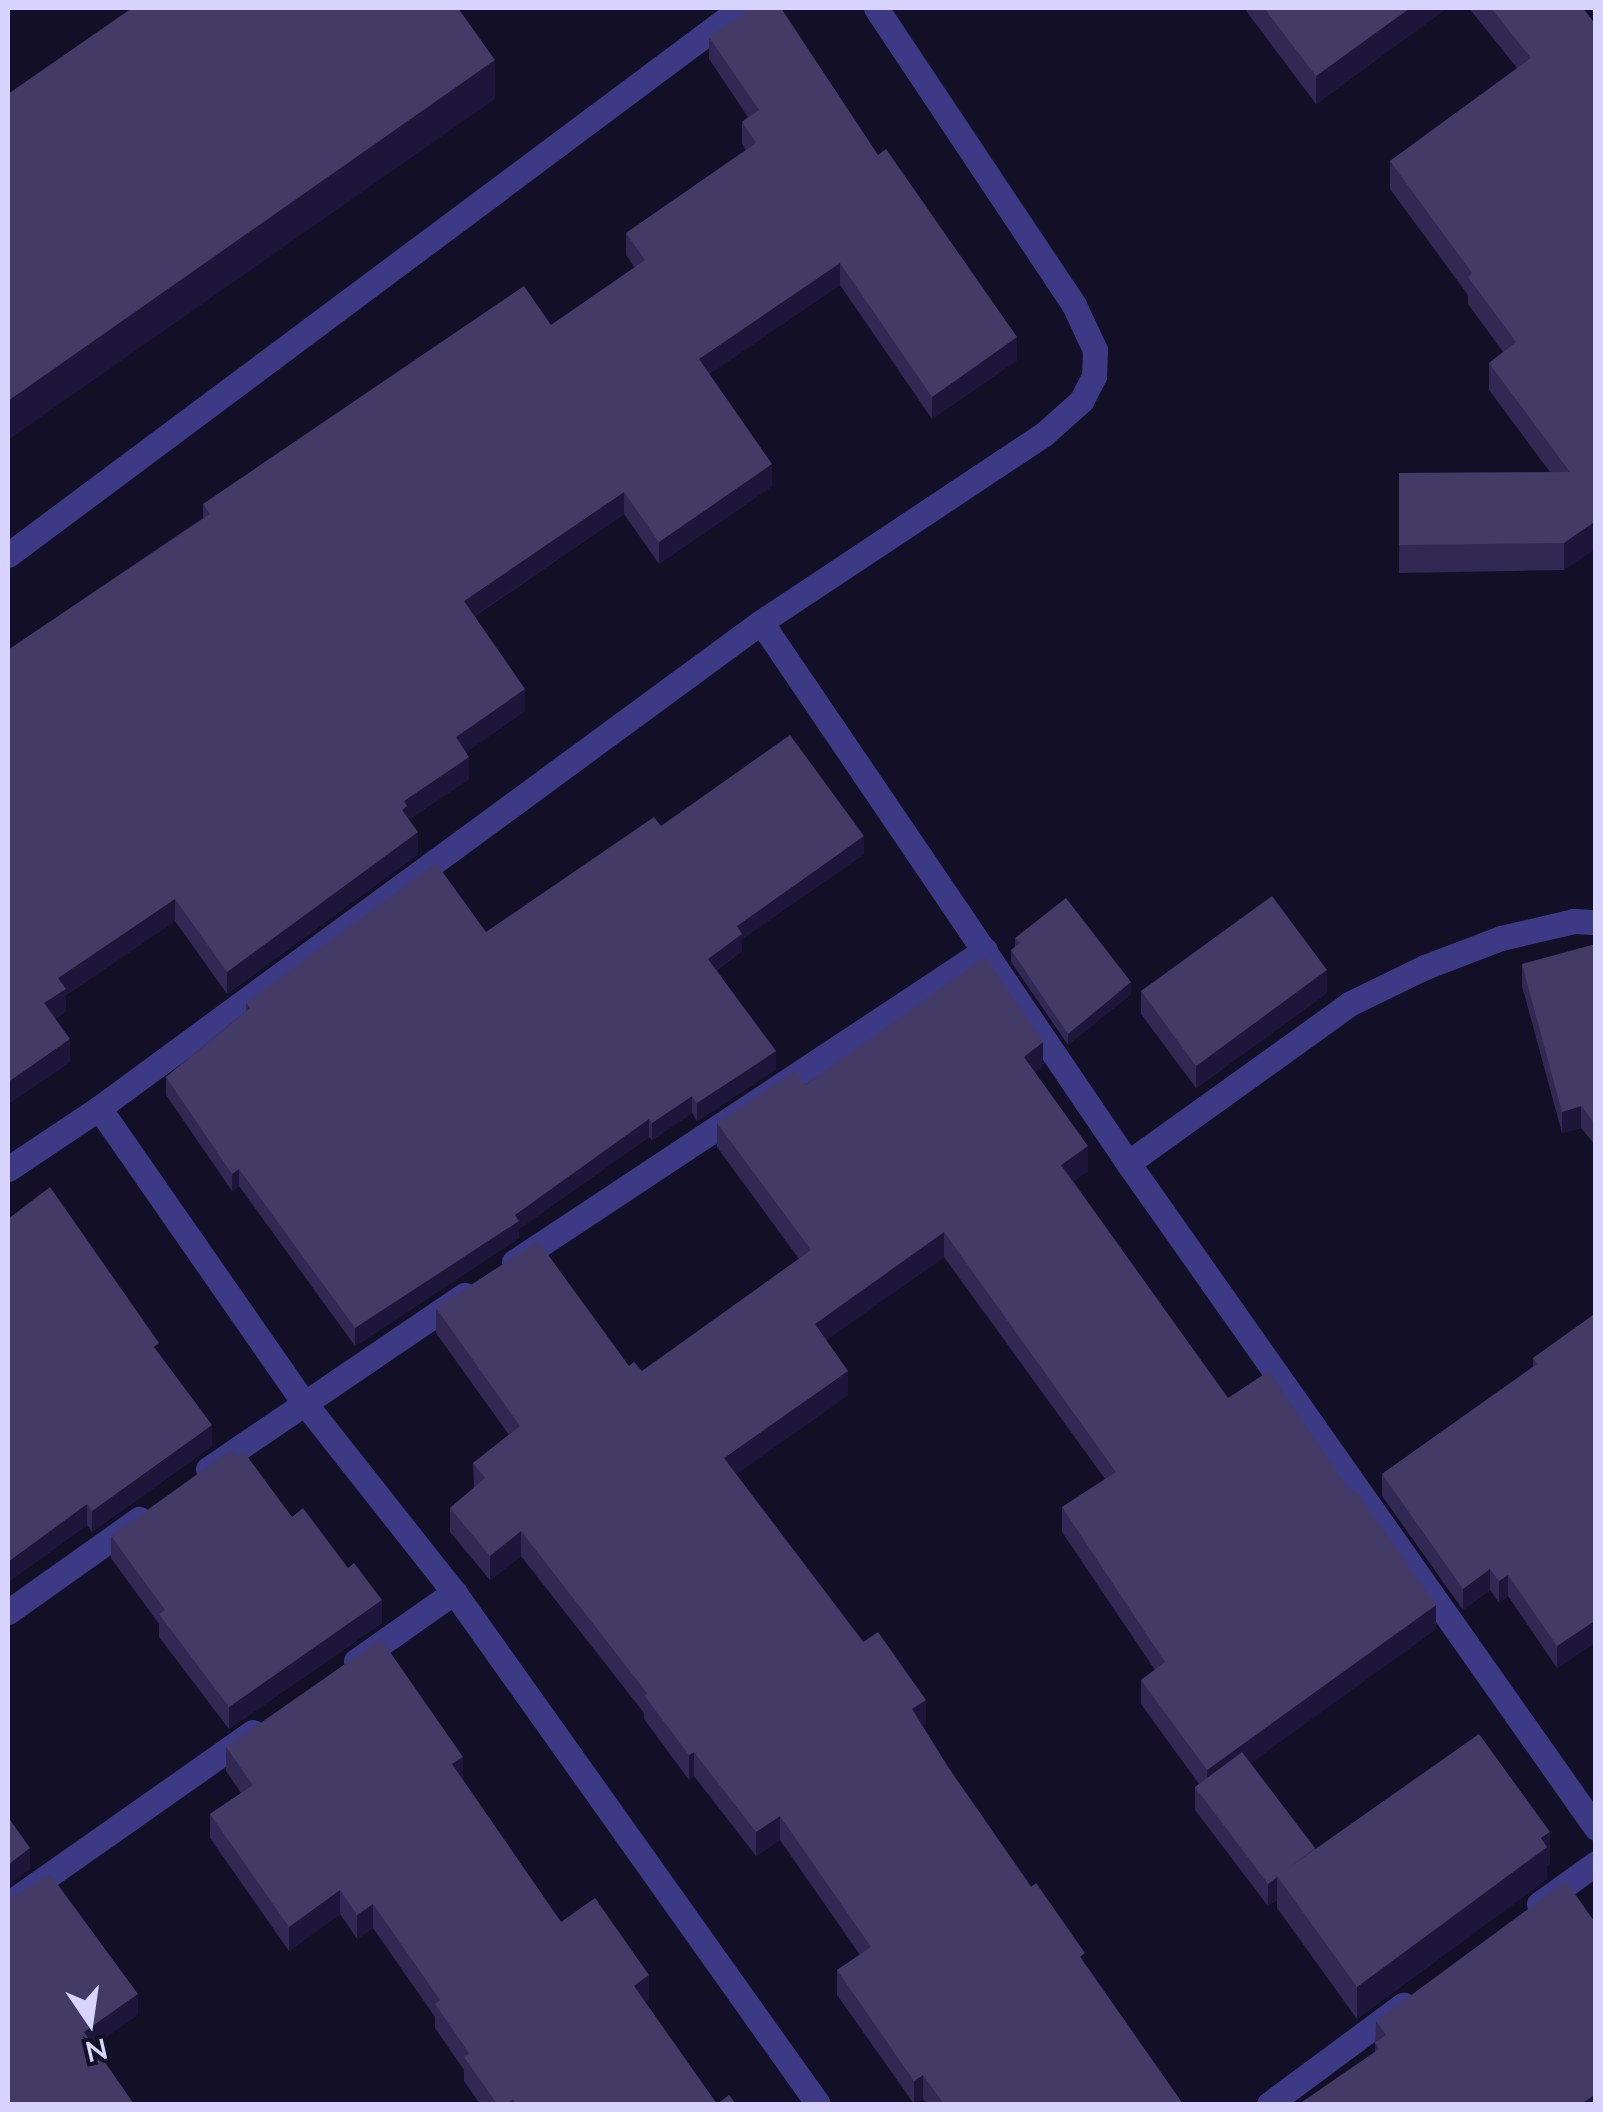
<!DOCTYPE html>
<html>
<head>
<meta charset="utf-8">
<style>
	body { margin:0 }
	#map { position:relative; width:1603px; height:2112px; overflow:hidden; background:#130f26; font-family:Lato,sans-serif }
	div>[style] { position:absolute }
	.minor>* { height:25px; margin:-12.5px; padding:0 12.5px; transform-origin:12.5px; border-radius:12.5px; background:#3d3a85 }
	.wall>* { inset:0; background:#312854 }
	.shaded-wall>* { inset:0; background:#1d163a }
	.building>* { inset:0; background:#433a66 }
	span { translate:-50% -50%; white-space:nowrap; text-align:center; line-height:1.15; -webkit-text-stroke:8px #130f26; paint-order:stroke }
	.frame { position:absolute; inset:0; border:10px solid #d9d4ff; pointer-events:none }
	.north { position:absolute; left:40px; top:1972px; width:100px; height:100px; -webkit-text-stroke:8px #130f26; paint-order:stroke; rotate:167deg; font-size:28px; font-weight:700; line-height:40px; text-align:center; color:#d9d4ff }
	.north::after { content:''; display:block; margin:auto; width:35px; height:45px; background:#d9d4ff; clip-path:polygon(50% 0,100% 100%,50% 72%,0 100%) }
</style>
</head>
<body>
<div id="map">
	<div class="minor">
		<i style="left:876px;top:8px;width:357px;rotate:56.3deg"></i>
		<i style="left:1074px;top:305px;width:50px;rotate:65deg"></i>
		<i style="left:1095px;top:350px;width:26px;rotate:92deg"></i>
		<i style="left:1094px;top:376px;width:28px;rotate:117deg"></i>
		<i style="left:1081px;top:401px;width:50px;rotate:138.3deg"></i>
		<i style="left:1044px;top:434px;width:340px;rotate:146.4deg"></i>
		<i style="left:761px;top:622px;width:654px;rotate:55.85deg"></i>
		<i style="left:1128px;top:1163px;width:272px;rotate:-35.7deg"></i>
		<i style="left:1349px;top:1004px;width:85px;rotate:-26deg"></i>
		<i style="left:1425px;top:967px;width:81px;rotate:-20.9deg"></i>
		<i style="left:1501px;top:938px;width:75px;rotate:-13.1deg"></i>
		<i style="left:1574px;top:921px;width:22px;rotate:3deg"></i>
		<i style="left:8px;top:555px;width:915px;rotate:-36.73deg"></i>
		<i style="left:99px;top:1108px;width:821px;rotate:-36.28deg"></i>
		<i style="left:1128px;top:1163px;width:813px;rotate:54.86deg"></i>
		<i style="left:8px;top:1169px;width:110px;rotate:-33.8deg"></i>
		<i style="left:99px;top:1108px;width:357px;rotate:55.2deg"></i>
		<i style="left:303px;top:1401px;width:243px;rotate:51.7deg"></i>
		<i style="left:454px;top:1592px;width:628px;rotate:54.59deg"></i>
		<i style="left:514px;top:1262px;width:565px;rotate:-33.52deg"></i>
		<i style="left:208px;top:1469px;width:310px;rotate:-34.2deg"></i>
		<i style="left:8px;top:1612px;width:161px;rotate:-35.4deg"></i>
		<i style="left:356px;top:1661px;width:120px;rotate:-35.1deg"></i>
		<i style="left:8px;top:1904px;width:299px;rotate:-35.1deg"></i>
		<i style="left:1539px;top:1904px;width:70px;rotate:-35.7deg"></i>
		<i style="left:1269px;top:2104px;width:167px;rotate:-36.5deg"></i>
	</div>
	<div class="wall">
		<i style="clip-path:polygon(1244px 8px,1447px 8px,1316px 104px)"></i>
		<i style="clip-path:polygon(1469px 8px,1576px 8px,1596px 25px,1564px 570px,1399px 573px,1399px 473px,1550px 472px,1489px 390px,1489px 363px,1503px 352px,1468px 304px,1468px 295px,1390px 189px,1390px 161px,1517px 68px)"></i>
		<i style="clip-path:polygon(709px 37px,878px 155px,1017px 360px,932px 419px,840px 285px,709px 374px,772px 486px,659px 564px,624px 514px,475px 616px,525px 711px,466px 752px,469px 779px,409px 819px,418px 854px,227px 994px,175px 921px,66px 995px,66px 1011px,55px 1019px,70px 1062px,8px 1104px,8px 650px,203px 518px,203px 504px,551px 325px,635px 268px,626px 255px,626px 233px,746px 150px,742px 144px,742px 122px,748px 117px,709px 59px)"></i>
		<i style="clip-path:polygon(661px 826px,864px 854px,742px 939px,742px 951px,717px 970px,776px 1069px,697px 1121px,692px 1113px,652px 1140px,649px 1137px,519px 1229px,519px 1238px,355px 1346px,239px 1186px,232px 1191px,166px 1095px,166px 1077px,246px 1011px,246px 1003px,486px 932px)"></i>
		<i style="clip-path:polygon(1015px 938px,1131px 994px,1068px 1045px,1011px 962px,1011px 950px,1015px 947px)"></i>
		<i style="clip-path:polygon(1596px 944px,1596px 1146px,1581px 1128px,1562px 1133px,1522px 986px,1522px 964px)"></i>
		<i style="clip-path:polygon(1141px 991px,1327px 993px,1196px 1088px,1141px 1014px)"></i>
		<i style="clip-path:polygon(1043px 1066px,1035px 1072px,1088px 1171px,1073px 1181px,1228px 1398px,1436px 1629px,1250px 1763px,1315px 1849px,1550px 1864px,1547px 1866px,1547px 1879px,1357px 2019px,1277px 1908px,1277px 1900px,1268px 1906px,1195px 1810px,1195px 1787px,1199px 1784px,1141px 1704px,1141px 1680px,1155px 1670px,1062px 1532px,1062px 1507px,1105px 1479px,944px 1257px,826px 1340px,848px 1395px,736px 1474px,926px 1724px,922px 1726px,948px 1767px,1183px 2104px,927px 2104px,923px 2099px,914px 2104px,837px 1995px,837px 1970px,860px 1955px,780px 1840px,756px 1856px,694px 1776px,689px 1780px,644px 1719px,644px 1713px,521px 1556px,490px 1580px,450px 1532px,450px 1508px,474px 1488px,473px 1463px,509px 1435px,436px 1333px,436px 1308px,642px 1371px,799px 1259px,717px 1147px,717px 1123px,805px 1085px)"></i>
		<i style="clip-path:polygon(1596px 1313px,1596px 1642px,1557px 1668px,1508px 1596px,1499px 1603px,1490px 1590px,1463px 1610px,1382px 1496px,1382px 1474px,1533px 1367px,1533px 1358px)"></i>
		<i style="clip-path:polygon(159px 1354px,212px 1446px,92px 1532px,87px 1525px,8px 1582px)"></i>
		<i style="clip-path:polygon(237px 1457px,292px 1517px,382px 1623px,229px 1729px,159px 1637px,159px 1624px,111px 1558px,111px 1536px)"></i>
		<i style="clip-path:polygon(226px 1747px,463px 1780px,561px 1922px,649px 1999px,645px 2002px,717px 2104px,736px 2104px,480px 2104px,464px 2081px,464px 2070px,435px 2028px,435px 2017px,373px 1928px,357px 1939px,340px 1914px,289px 1951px,210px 1838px,210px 1814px,241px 1793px,226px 1771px)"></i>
		<i style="clip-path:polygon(1596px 1924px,1375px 2052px,1376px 2021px)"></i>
	</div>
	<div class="shaded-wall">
		<i style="clip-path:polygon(1410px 8px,1447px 8px,1316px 104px,1316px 76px)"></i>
		<i style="clip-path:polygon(495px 60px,495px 99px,8px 440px,8px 401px)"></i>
		<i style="clip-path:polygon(840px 263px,840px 285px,699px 381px,699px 359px)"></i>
		<i style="clip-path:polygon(1017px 337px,1017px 360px,932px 419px,932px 397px)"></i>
		<i style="clip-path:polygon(772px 464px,772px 486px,659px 564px,659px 542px)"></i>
		<i style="clip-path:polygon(624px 492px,624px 514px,464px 623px,464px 601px)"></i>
		<i style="clip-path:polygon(1596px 521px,1596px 549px,1564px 570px,1564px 543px)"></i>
		<i style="clip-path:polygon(525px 689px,525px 711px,456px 759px,456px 737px)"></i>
		<i style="clip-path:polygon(469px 757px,469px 779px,407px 820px,402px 810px,404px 801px)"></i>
		<i style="clip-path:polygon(418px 832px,418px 854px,227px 994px,227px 972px)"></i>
		<i style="clip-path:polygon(864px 836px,864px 854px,742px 939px,742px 951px,708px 976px,708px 959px,737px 926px)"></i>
		<i style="clip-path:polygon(175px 899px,175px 921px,66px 995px,66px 1011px,44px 1026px,44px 1003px,58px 978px)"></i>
		<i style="clip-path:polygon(1327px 970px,1327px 993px,1196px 1088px,1196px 1066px)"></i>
		<i style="clip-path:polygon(1131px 982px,1131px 994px,1068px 1045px,1068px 1034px)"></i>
		<i style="clip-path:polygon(70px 1039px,70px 1062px,8px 1104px,8px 1082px)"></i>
		<i style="clip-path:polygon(1043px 1042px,1043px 1066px,1024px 1081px,1024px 1057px)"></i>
		<i style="clip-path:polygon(776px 1051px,776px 1069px,697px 1121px,697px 1103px)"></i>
		<i style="clip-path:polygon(692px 1096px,692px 1113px,652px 1140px,652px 1123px)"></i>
		<i style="clip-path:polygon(1581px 1106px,1581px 1128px,1562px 1133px,1562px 1112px)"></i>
		<i style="clip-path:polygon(649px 1119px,649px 1137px,519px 1229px,519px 1238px,355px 1346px,355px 1328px)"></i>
		<i style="clip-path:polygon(1088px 1146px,1088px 1171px,1061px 1190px,1061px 1165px)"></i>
		<i style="clip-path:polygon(239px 1169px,239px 1186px,232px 1191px,232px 1174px)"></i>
		<i style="clip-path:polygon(944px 1232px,944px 1257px,815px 1348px,815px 1324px)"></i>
		<i style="clip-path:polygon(848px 1371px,848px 1395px,724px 1483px,724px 1458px)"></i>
		<i style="clip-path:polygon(212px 1425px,212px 1446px,92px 1532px,92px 1511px)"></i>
		<i style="clip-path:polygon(87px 1504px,87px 1525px,8px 1582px,8px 1562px)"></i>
		<i style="clip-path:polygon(521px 1531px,521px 1556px,490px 1580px,490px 1556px)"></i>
		<i style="clip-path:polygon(1490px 1569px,1490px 1590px,1463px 1610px,1463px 1589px)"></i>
		<i style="clip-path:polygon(1508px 1575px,1508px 1596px,1499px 1603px,1499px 1581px)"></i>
		<i style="clip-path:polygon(382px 1600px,382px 1623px,229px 1729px,229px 1707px)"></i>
		<i style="clip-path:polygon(1436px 1605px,1436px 1629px,1207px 1795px,1207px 1770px)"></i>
		<i style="clip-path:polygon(1596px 1620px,1596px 1642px,1557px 1668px,1557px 1646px)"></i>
		<i style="clip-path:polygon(926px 1700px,926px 1724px,912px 1733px,912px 1709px)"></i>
		<i style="clip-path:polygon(694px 1752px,694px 1776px,689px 1780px,689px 1755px)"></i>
		<i style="clip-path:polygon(463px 1757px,463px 1781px,452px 1764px)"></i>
		<i style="clip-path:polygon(780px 1816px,780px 1840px,756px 1856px,756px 1832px)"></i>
		<i style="clip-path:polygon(1550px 1832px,1550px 1864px,1547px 1866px,1547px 1879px,1357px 2019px,1357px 1987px)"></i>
		<i style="clip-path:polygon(30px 1848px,30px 1869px,8px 1886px,8px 1865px)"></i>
		<i style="clip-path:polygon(1277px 1877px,1277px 1900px,1268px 1906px,1268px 1884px)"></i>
		<i style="clip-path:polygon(340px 1890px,340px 1914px,289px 1951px,289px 1927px)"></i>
		<i style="clip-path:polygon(373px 1904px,373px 1928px,357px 1939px,357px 1915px)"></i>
		<i style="clip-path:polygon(649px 1975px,649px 1999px,634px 2010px,634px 1986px)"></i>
		<i style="clip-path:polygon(138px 1994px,138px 2015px,84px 2053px,84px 2032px)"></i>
		<i style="clip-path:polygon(923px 2075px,923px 2099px,914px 2104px,914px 2081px)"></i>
		<i style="clip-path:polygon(1596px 2094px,1596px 2104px,1581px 2104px)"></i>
	</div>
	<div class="building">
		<i style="clip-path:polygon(132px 8px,458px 8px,495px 60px,8px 401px,8px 94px)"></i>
		<i style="clip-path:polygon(752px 8px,781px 8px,878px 155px,886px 149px,1017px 337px,932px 397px,840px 263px,699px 359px,772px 464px,659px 542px,624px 492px,464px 601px,525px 689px,456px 737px,469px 757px,404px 801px,407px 806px,402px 810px,418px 832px,227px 972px,175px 899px,58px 978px,66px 989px,44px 1003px,70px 1039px,8px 1082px,8px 650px,210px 514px,203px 504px,524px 286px,551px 325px,645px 260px,626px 233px,756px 143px,742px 122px,759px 110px,709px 37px)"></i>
		<i style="clip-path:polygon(1264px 8px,1410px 8px,1316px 76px)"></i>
		<i style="clip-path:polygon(1491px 8px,1583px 8px,1596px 25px,1596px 521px,1564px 543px,1399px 545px,1399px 473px,1570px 472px,1489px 363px,1516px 342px,1468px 277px,1472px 273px,1390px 161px,1531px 58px)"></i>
		<i style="clip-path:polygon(790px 735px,864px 836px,737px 926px,742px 934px,708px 959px,776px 1051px,697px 1103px,692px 1096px,652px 1123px,649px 1119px,515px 1215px,519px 1221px,355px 1328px,239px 1169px,232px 1174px,166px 1077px,250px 1008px,246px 1003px,436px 863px,486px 932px,654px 817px,661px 826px)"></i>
		<i style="clip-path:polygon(1272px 896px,1327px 970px,1196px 1066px,1141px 991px)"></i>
		<i style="clip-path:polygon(1066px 898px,1131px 982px,1068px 1034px,1011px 950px,1020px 943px,1015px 938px)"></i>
		<i style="clip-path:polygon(1596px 944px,1596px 1125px,1581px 1106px,1562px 1112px,1522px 964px)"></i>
		<i style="clip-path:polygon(985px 957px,1043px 1042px,1024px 1057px,1088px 1146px,1061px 1165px,1228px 1398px,1269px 1371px,1351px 1493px,1355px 1490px,1436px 1605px,1207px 1770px,1141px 1680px,1165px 1662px,1062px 1507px,1116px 1472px,944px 1232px,815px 1324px,848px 1371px,724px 1458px,863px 1642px,878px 1632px,926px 1700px,912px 1709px,948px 1767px,1031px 1887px,1036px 1883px,1085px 1953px,1080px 1957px,1183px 2104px,944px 2104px,923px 2075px,914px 2081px,837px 1970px,871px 1947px,780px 1816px,756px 1832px,694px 1752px,689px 1755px,644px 1695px,647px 1693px,521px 1531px,490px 1556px,450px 1508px,485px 1478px,473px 1463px,520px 1426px,436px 1308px,538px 1241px,629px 1366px,634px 1362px,642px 1371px,811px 1250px,717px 1123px,795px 1071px,805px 1085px)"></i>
		<i style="clip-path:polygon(50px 1187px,159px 1343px,154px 1347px,212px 1425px,92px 1511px,87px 1504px,8px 1562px,8px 1219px)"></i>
		<i style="clip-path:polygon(1596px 1313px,1596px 1620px,1557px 1646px,1508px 1575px,1499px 1581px,1490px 1569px,1463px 1589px,1382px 1474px,1537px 1364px,1533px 1358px)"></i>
		<i style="clip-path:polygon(231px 1450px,237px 1457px,244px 1452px,292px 1517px,303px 1508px,348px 1568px,354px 1563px,382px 1600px,229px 1707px,159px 1614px,165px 1610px,111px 1536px)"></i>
		<i style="clip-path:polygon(381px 1639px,463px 1757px,452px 1764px,561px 1922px,595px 1898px,649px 1975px,634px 1986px,717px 2104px,729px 2095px,736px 2104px,516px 2104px,513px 2099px,505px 2104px,497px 2104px,464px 2057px,469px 2053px,435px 2004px,440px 2000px,373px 1904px,357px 1915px,340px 1890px,289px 1927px,210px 1814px,253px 1785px,226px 1747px)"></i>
		<i style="clip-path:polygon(1479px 1734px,1550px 1832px,1541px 1838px,1547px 1847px,1357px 1987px,1277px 1876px)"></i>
		<i style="clip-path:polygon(1242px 1752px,1315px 1848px,1268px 1884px,1195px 1787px)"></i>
		<i style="clip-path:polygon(8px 1817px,30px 1848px,8px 1865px)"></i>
		<i style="clip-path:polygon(50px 1874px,138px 1994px,84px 2032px,134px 2104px,8px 2104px,8px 1898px,10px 1899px)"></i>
		<i style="clip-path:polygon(1566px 1881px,1596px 1924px,1596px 2094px,1581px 2104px,1299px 2104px,1379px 2049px,1375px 2043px,1386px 2035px,1376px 2021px)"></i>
	</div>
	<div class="frame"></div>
	<div class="north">N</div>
</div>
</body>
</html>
